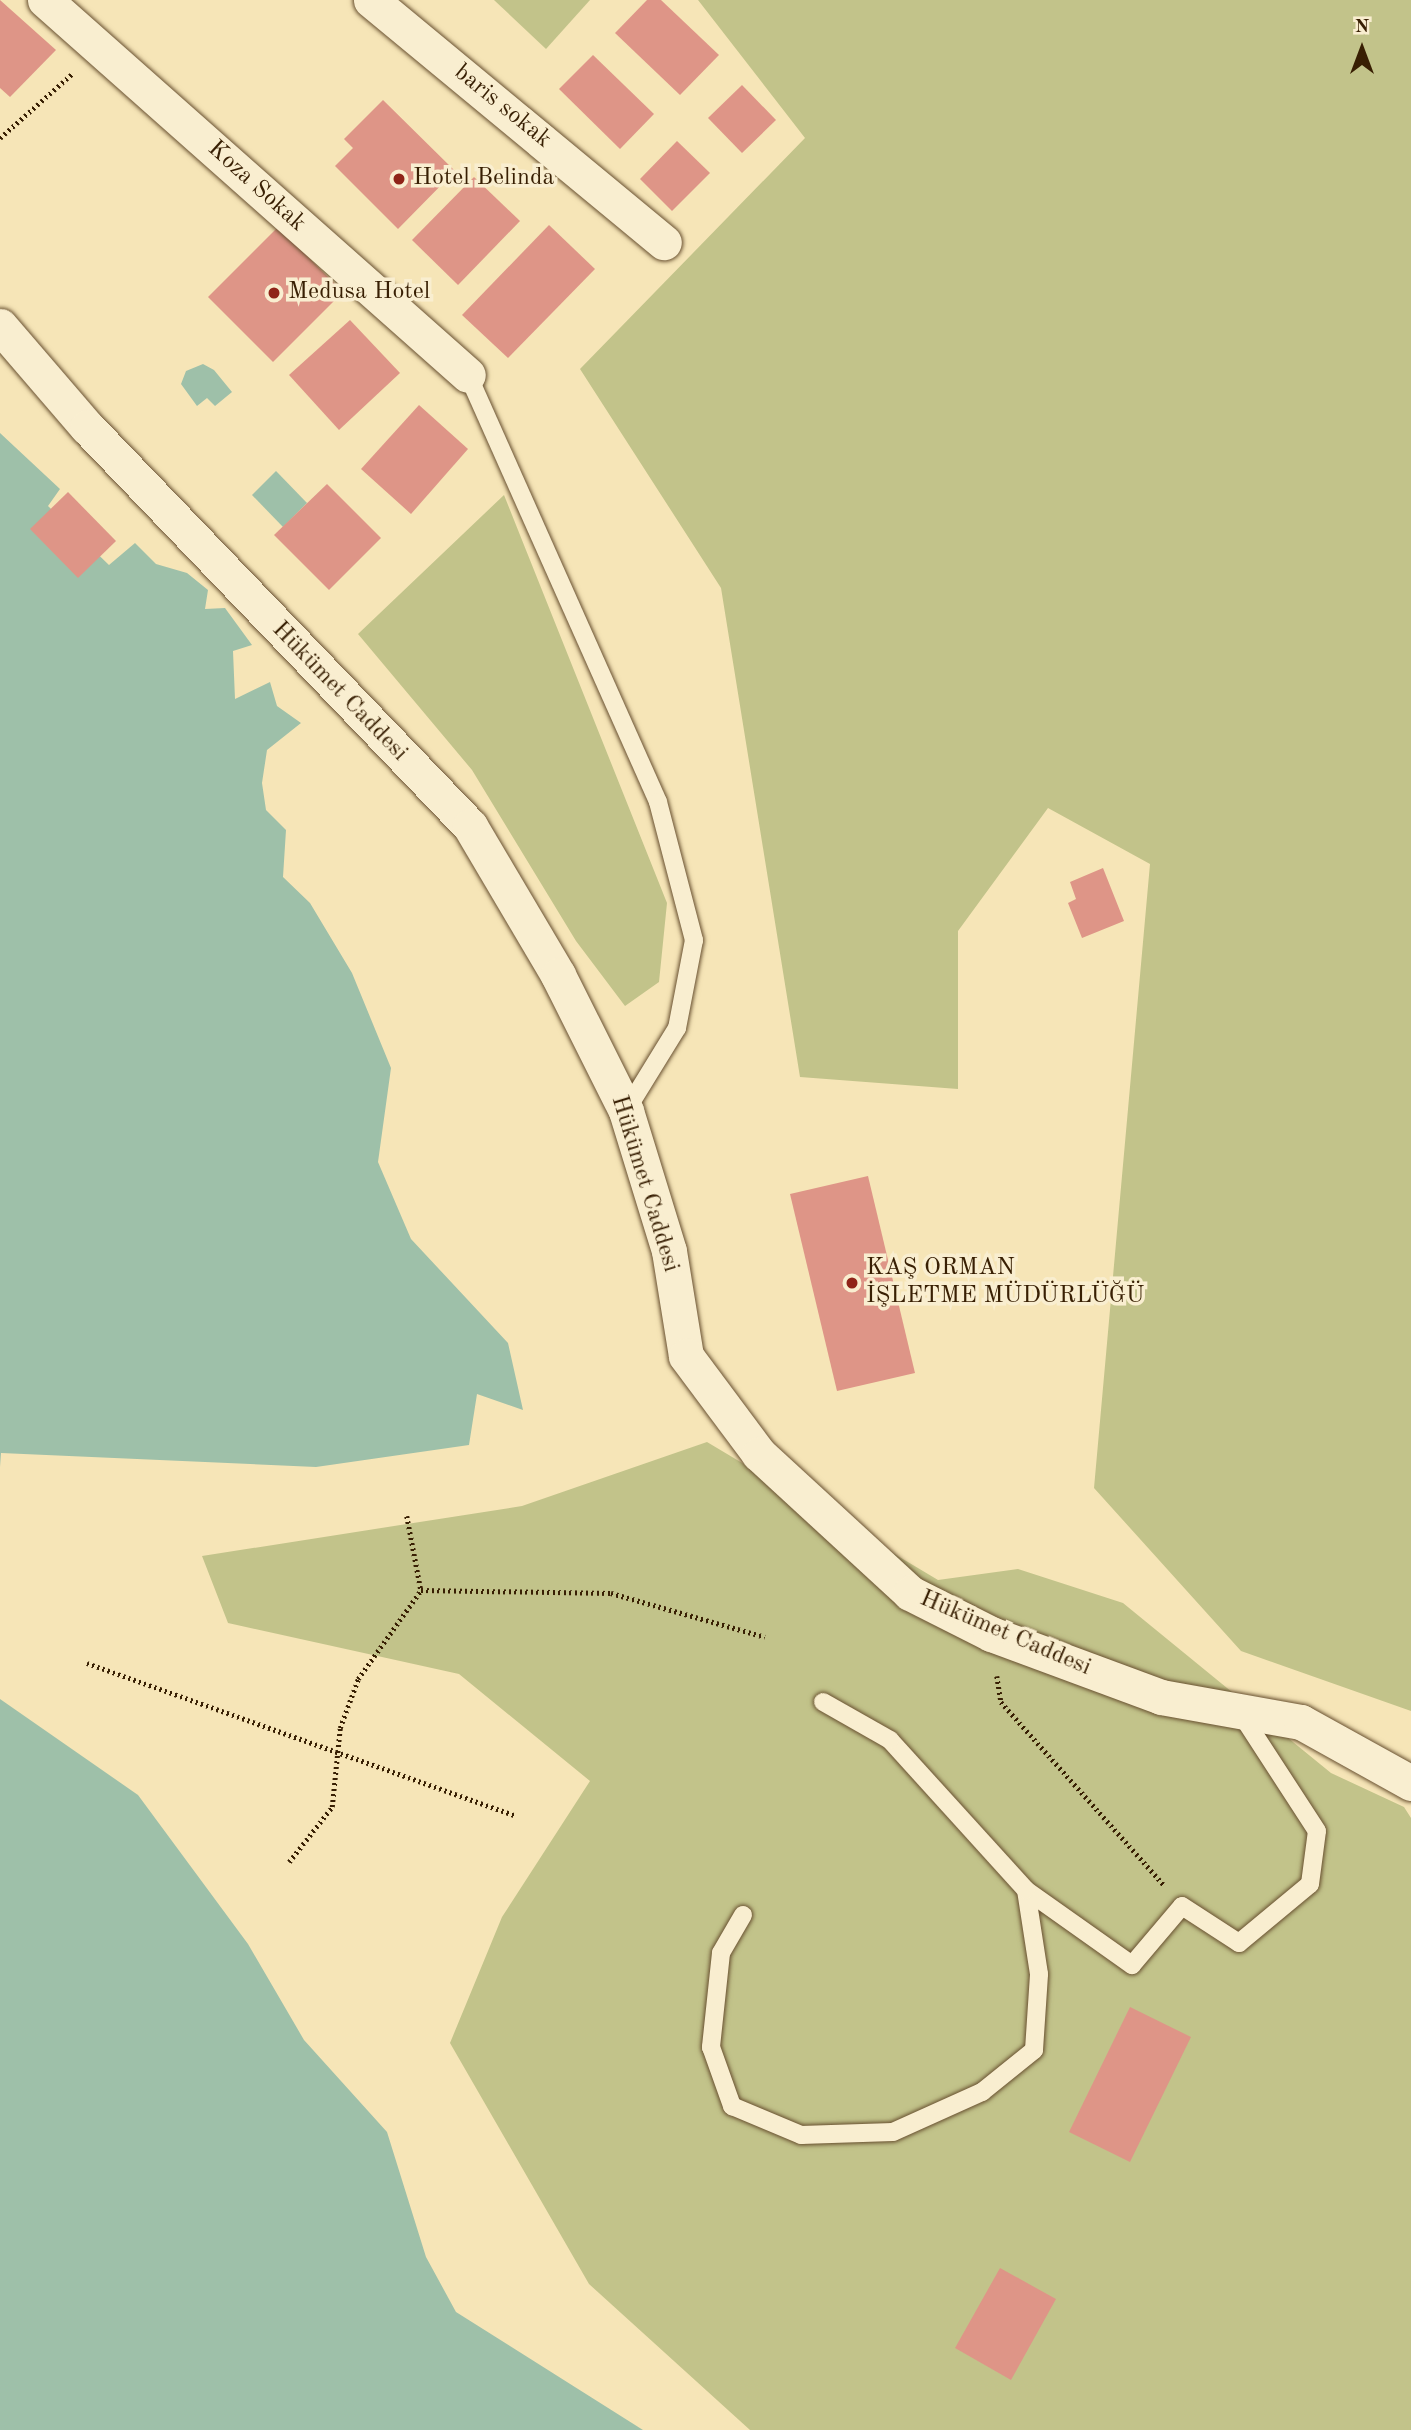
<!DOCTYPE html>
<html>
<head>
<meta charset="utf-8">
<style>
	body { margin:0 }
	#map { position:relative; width:1411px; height:2430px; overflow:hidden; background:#f6e5b7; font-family:"Old Standard TT",serif }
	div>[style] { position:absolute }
	.green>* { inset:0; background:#c2c38a }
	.water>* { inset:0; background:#9ec0a9 }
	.building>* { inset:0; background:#de9587 }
	.path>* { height:4.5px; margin-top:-2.25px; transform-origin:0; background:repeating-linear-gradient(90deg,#381f03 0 2px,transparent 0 5.5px) }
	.roads { filter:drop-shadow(0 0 2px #685030) drop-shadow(0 0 2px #685030) }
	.lane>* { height:18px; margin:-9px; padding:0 9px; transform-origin:9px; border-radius:9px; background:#f9eed0 }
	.street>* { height:35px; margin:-17.5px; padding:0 17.5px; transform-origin:17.5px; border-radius:17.5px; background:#f9eed0 }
	.dots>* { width:19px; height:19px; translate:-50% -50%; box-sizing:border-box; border:4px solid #f9eed0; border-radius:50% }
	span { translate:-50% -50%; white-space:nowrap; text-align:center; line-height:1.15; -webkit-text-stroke:7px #f9eed0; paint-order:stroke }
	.street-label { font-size:24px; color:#381f03 }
	.poi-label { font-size:24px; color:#381f03 }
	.left { translate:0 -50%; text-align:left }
	.north { position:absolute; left:1327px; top:14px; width:70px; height:70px; -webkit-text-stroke:5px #f9eed0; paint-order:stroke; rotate:0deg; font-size:19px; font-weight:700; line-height:28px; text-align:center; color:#381f03 }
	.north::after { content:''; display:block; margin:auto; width:24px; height:32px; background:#381f03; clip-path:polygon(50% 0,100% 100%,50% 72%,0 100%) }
</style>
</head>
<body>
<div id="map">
	<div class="green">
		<i style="clip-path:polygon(494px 0,590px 0,546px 49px)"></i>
		<i style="clip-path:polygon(698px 0,1411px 0,1411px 1711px,1241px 1651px,1094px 1488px,1150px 864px,1048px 808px,958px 931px,958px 1089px,800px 1077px,721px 588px,580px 369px,805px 138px)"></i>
		<i style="clip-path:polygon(504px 495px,667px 903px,659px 982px,625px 1006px,576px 941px,472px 770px,358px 634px)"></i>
		<i style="clip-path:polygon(707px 1442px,938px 1580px,1018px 1569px,1123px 1603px,1331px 1773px,1404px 1807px,1411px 1818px,1411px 2430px,750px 2430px,589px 2284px,450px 2043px,502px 1917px,590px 1781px,459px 1674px,228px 1623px,202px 1556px,522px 1506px)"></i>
	</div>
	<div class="water">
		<i style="clip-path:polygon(203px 364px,214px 370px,232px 392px,215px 406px,207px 398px,197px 406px,181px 384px,186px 371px)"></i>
		<i style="clip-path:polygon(0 433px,60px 489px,48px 506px,109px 565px,135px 543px,156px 564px,187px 573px,208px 590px,205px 609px,225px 608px,252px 645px,233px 651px,235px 699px,270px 682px,277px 706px,301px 723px,267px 750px,262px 783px,266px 810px,286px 830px,283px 877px,310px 903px,352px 973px,391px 1068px,378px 1162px,411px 1239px,508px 1343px,523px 1410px,477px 1394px,469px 1445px,316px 1467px,1px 1453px,0 1467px)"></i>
		<i style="clip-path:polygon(276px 471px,307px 503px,283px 527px,252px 495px)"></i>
		<i style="clip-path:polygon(0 1699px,138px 1795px,248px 1944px,304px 2040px,387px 2132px,426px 2257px,456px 2312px,643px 2430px,0 2430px)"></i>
	</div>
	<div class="building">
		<i style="clip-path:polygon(0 0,56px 50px,10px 97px,0 88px)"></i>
		<i style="clip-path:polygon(647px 0,661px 0,719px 55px,680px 95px,615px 33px)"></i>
		<i style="clip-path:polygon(593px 55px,654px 114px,620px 149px,559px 89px)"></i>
		<i style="clip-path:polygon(742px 85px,776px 120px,742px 153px,708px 118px)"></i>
		<i style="clip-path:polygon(383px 100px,455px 171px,398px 229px,335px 166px,353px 148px,344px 139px)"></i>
		<i style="clip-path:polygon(677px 141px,710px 173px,672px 211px,640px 179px)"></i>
		<i style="clip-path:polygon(474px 177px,520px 221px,458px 285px,412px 240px)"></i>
		<i style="clip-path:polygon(549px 225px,595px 269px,508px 358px,462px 315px)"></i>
		<i style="clip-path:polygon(278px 227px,343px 292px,273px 362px,208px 297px)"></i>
		<i style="clip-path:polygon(350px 320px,400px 373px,339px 430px,289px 375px)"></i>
		<i style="clip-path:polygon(419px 405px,468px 449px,411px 514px,361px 469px)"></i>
		<i style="clip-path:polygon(327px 484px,381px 538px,329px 590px,274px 535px)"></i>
		<i style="clip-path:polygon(68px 492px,116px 541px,78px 578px,30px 529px)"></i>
		<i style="clip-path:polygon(1103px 868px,1124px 921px,1082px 938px,1068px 903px,1076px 899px,1070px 882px)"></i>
		<i style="clip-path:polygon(868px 1176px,915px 1373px,837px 1391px,790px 1194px)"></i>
		<i style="clip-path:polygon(1130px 2007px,1191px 2037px,1130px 2162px,1069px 2132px)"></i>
		<i style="clip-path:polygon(1000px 2268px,1056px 2299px,1011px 2380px,955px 2348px)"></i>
	</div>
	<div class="path">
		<i style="left:0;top:138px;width:98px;rotate:-41.7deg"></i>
		<i style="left:407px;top:1516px;width:75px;rotate:79.3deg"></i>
		<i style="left:87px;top:1663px;width:455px;rotate:19.6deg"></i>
		<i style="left:997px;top:1676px;width:26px;rotate:81deg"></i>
		<i style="left:1001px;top:1702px;width:245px;rotate:48.3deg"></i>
		<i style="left:289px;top:1862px;width:70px;rotate:-52deg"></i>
		<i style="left:332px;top:1807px;width:79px;rotate:-84.2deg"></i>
		<i style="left:340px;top:1728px;width:52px;rotate:-69.8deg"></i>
		<i style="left:358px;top:1679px;width:109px;rotate:-54.7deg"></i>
		<i style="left:421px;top:1590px;width:190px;rotate:0.9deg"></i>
		<i style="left:611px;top:1593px;width:160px;rotate:15.9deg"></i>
	</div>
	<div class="roads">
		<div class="lane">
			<i style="left:468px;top:375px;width:467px;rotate:66deg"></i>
			<i style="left:658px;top:802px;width:143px;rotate:75.4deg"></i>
			<i style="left:694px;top:940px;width:90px;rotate:100.9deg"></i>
			<i style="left:677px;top:1028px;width:97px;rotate:121.6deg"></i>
			<i style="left:1026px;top:1890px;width:130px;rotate:35.3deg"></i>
			<i style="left:1132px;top:1965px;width:77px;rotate:-49.7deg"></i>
			<i style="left:1182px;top:1906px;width:68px;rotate:33deg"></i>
			<i style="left:1239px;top:1943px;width:92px;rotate:-39.7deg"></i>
			<i style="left:1310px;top:1884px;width:53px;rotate:-82.5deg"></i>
			<i style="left:1317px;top:1831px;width:143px;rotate:-123deg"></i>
			<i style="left:743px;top:1915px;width:44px;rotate:120.1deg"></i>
			<i style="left:721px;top:1953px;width:95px;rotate:96.1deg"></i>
			<i style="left:711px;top:2047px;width:63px;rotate:70.4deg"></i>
			<i style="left:732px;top:2106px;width:75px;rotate:22.8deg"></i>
			<i style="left:801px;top:2135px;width:92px;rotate:-1.9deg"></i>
			<i style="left:893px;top:2132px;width:98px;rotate:-24.2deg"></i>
			<i style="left:982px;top:2092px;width:67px;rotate:-38.9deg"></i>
			<i style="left:1034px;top:2050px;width:76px;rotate:-86.2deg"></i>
			<i style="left:1039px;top:1974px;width:85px;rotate:-98.8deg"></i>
			<i style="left:1026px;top:1890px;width:202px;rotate:-132.2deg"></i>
			<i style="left:890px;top:1740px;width:77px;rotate:-150.4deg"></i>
		</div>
		<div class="street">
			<i style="left:45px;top:0;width:565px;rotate:41.56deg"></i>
			<i style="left:371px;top:0;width:380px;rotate:39.6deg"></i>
			<i style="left:0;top:326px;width:133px;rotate:49.3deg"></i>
			<i style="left:87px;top:427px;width:553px;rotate:46.17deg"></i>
			<i style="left:470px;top:826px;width:173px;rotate:59.4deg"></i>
			<i style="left:558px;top:975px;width:152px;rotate:63.4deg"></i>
			<i style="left:626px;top:1111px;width:146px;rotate:72.9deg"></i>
			<i style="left:669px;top:1251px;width:106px;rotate:80.8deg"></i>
			<i style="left:686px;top:1356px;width:122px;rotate:53.3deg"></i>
			<i style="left:759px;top:1454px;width:205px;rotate:42.6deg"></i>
			<i style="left:910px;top:1593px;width:91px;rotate:26.8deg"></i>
			<i style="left:991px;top:1634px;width:181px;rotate:20.3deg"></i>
			<i style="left:1161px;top:1697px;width:142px;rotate:10.1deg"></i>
			<i style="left:1301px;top:1722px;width:126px;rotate:29deg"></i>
		</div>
	</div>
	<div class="dots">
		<i style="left:399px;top:179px;background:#8f2418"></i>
		<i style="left:274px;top:293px;background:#8f2418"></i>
		<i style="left:852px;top:1283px;background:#8f2418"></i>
	</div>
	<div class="street-label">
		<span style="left:502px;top:107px;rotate:39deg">baris sokak</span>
		<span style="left:256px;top:187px;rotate:42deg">Koza Sokak</span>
		<span style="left:339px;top:692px;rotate:46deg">Hükümet Caddesi</span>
		<span style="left:644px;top:1184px;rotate:73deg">Hükümet Caddesi</span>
		<span style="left:1005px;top:1634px;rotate:23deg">Hükümet Caddesi</span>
	</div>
	<div class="poi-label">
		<span class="left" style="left:413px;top:179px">Hotel Belinda</span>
		<span class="left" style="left:288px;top:293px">Medusa Hotel</span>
		<span class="left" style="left:866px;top:1283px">KAŞ ORMAN<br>İŞLETME MÜDÜRLÜĞÜ</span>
	</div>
	<div class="north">N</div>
</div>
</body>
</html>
